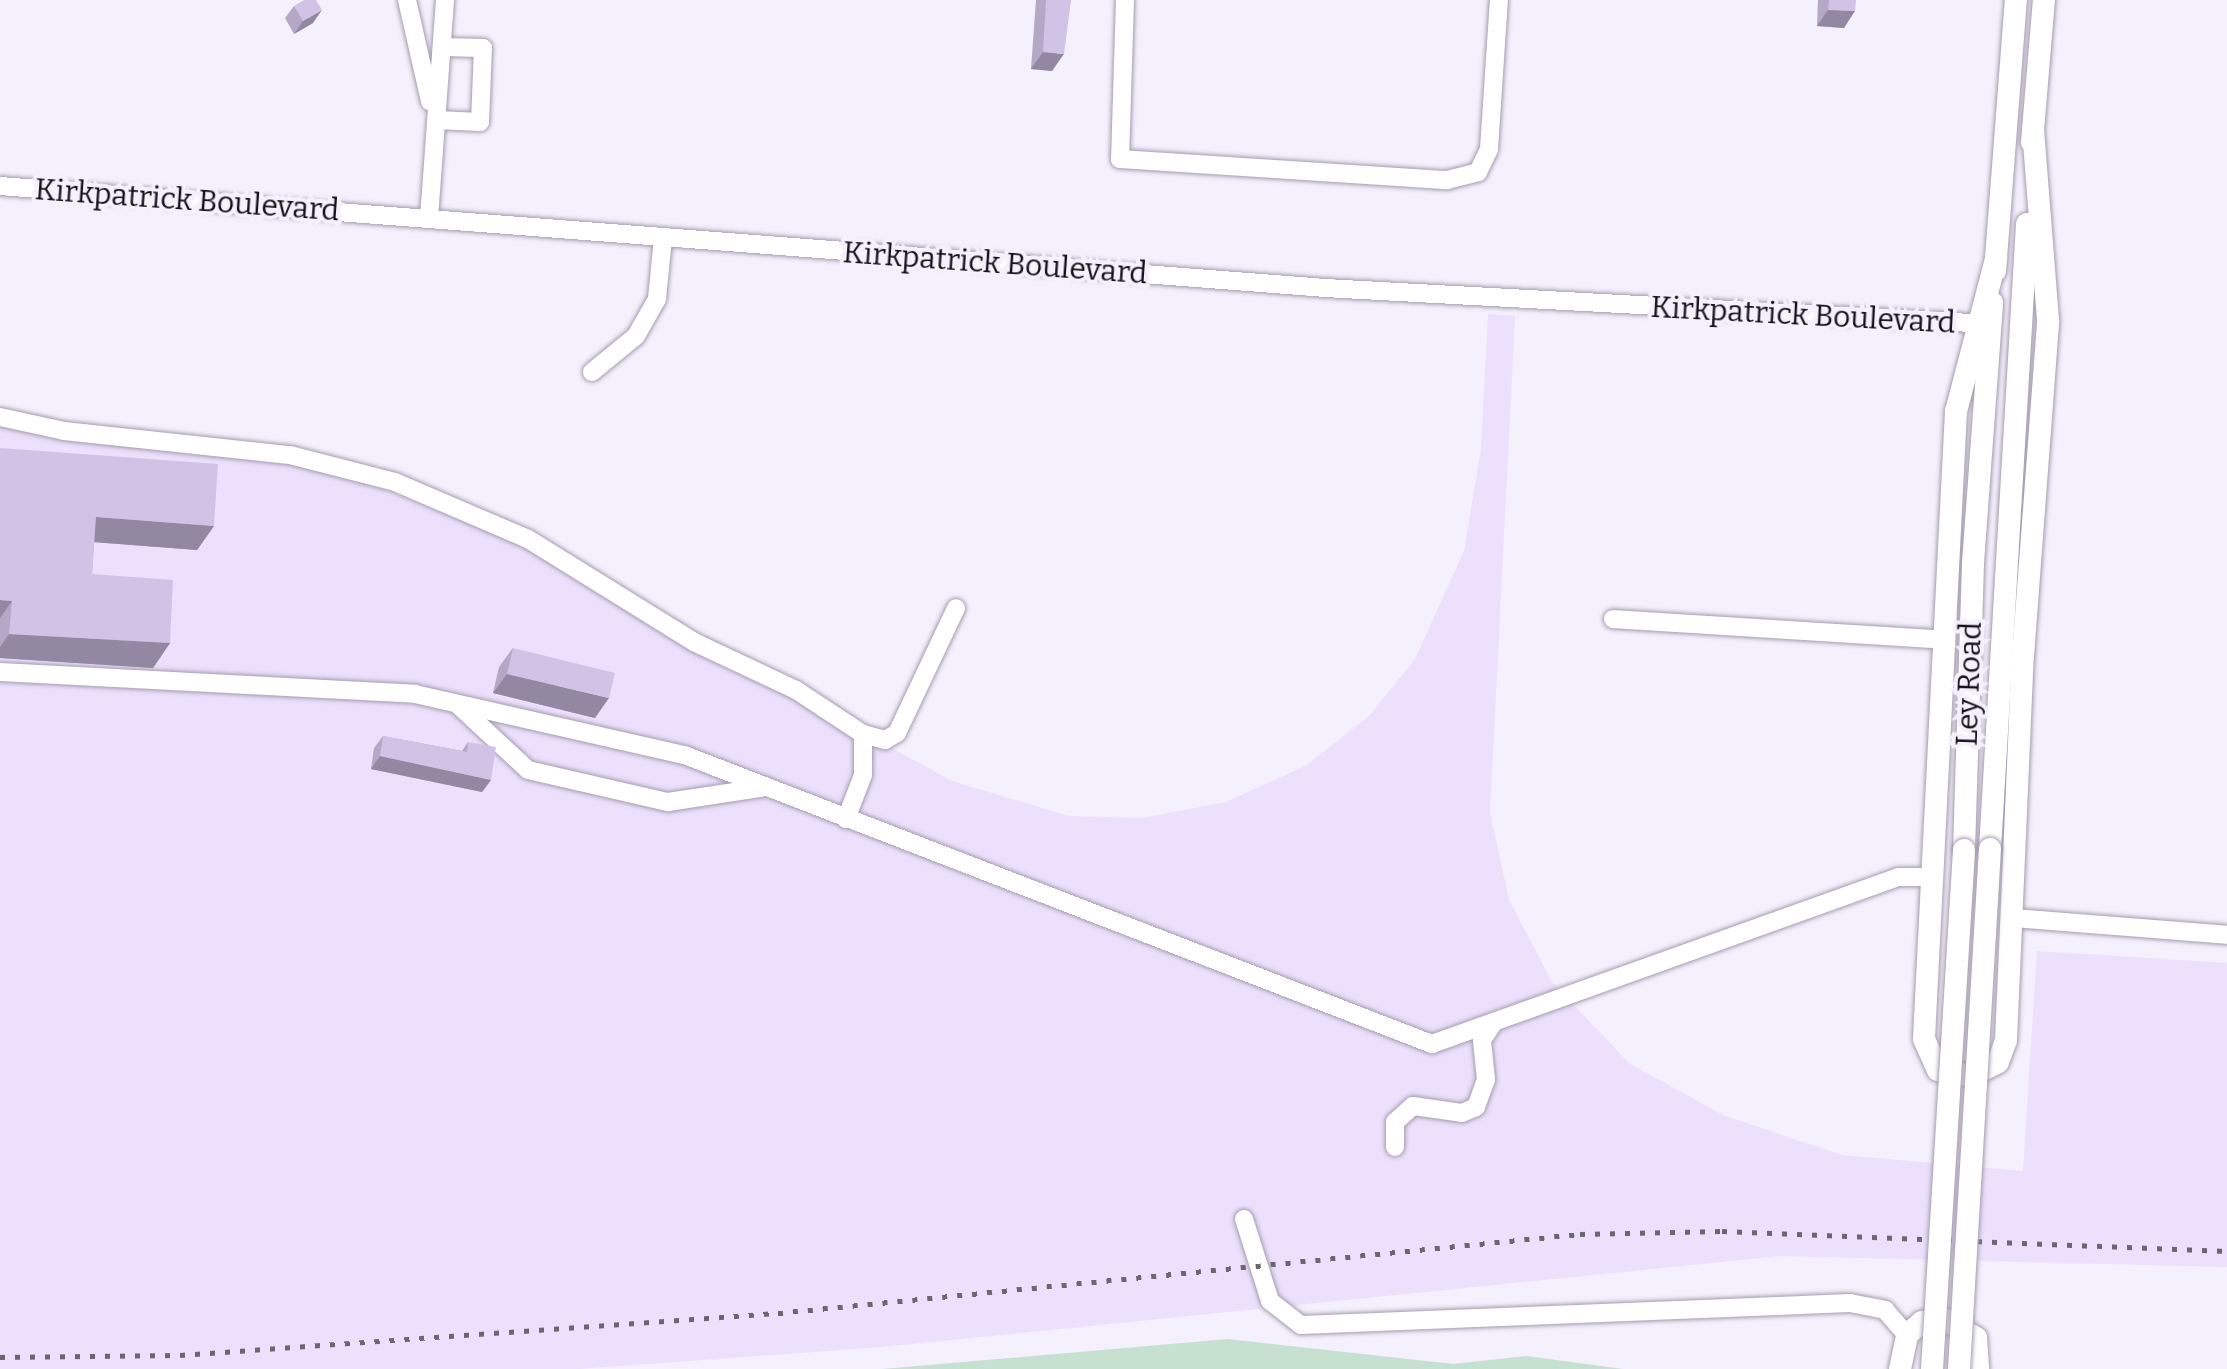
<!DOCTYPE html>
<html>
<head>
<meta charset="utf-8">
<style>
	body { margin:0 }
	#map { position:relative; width:2227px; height:1369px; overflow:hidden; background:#f4f0fc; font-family:Bitter,serif }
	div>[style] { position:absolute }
	.built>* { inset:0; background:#ece0fc }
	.green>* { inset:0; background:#c7e1d0 }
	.roads { filter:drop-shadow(0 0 2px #a49cb0) drop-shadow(0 0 2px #a49cb0) }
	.minor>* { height:18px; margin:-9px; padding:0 9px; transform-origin:9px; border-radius:9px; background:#fff }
	.major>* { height:22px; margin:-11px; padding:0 11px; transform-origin:11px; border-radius:11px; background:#fff }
	.rail>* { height:5px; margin-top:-2.5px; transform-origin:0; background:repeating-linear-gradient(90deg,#6b6770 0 5px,transparent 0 15px) }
	.bridges { filter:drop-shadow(0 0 2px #a49cb0) drop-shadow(0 0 2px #a49cb0) }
	.major-bridge>* { height:22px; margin:-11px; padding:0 11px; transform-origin:11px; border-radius:11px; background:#fff }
	.wall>* { inset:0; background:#b4a8c6 }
	.shaded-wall>* { inset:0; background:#9288a1 }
	.building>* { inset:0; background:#d1c3e6 }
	span { translate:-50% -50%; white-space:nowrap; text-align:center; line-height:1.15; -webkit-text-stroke:8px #f4f0fc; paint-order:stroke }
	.street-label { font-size:30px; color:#141118 }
</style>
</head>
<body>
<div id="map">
	<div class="built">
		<i style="clip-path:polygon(1488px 314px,1515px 316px,1490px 812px,1509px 900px,1552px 982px,1630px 1064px,1725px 1116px,1842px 1155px,2023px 1171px,2037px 951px,2227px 963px,2227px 1267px,1781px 1256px,882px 1347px,579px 1369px,0 1369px,0 422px,280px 458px,378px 487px,516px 543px,952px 781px,1069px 816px,1143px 818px,1226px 802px,1307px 765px,1369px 716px,1415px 659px,1464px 551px,1481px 449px)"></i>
	</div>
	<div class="green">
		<i style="clip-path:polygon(1228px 1339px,1453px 1364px,1527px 1356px,1623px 1369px,882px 1369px)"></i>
	</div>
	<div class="roads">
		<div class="minor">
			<i style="left:407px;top:0;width:104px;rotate:77.2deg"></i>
			<i style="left:1125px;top:0;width:159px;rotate:91.8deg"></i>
			<i style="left:1120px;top:159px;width:328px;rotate:3.7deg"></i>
			<i style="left:1447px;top:180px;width:32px;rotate:-14deg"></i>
			<i style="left:1478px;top:172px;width:25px;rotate:-64deg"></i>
			<i style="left:1489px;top:149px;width:149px;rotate:-86.2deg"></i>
			<i style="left:437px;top:120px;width:43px;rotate:2.7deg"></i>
			<i style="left:480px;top:122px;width:74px;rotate:-87.7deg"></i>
			<i style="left:483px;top:48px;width:41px;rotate:-178.6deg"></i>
			<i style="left:0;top:186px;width:1329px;rotate:4.4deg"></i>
			<i style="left:1325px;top:288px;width:666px;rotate:3.1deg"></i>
			<i style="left:429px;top:218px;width:219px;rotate:-85.8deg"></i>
			<i style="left:592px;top:372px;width:57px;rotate:-39.3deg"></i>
			<i style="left:636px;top:336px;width:43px;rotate:-60.4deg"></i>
			<i style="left:657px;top:299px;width:61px;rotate:-84.4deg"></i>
			<i style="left:0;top:417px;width:66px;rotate:12.3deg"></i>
			<i style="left:64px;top:431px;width:227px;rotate:6.1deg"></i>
			<i style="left:290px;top:455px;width:108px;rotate:14.4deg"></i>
			<i style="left:395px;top:482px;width:145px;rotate:23.2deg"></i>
			<i style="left:528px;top:539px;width:195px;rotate:31.8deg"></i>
			<i style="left:694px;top:642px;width:113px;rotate:25.2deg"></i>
			<i style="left:796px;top:690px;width:80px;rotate:33.3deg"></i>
			<i style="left:1613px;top:619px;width:331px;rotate:3.6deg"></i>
			<i style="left:0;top:672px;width:416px;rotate:3deg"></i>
			<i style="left:415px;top:694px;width:279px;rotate:12.8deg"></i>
			<i style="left:687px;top:756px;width:799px;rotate:21.14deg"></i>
			<i style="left:1432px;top:1044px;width:495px;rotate:-19.7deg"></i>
			<i style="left:1898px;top:877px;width:34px"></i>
			<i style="left:457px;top:704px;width:97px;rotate:42.9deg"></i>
			<i style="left:528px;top:770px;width:144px;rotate:12.9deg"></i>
			<i style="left:668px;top:802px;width:94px;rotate:-8.6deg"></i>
			<i style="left:846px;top:819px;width:47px;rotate:-68.9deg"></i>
			<i style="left:863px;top:775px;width:41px;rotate:-90deg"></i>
			<i style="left:863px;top:734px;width:23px;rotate:15deg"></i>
			<i style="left:885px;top:740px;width:14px;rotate:-30deg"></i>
			<i style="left:897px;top:733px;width:138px;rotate:-64.7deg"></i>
			<i style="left:2013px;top:918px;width:215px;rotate:4.5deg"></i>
			<i style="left:1395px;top:1147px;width:25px;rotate:-90deg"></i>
			<i style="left:1395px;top:1122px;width:24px;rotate:-42deg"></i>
			<i style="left:1413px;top:1106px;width:49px;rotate:8.1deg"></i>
			<i style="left:1462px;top:1113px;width:15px;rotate:-23deg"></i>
			<i style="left:1476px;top:1107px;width:30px;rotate:-70deg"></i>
			<i style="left:1486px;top:1079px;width:39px;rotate:-96deg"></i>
			<i style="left:1482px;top:1040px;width:22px;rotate:-56deg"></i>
			<i style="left:1244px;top:1219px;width:86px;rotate:72.4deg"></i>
			<i style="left:1270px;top:1301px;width:39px;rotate:38deg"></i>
			<i style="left:1301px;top:1325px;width:549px;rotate:-2.29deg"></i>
			<i style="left:1850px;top:1303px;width:36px;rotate:11deg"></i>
			<i style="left:1885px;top:1310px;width:33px;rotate:49deg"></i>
		</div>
		<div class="major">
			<i style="left:2032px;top:142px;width:143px;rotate:-85.2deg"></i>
			<i style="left:1996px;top:259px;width:157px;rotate:104.7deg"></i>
			<i style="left:1956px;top:411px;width:629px;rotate:92.92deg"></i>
			<i style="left:1924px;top:1039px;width:34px;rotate:66deg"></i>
			<i style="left:1938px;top:1070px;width:34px;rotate:10deg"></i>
			<i style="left:1971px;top:1076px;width:30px;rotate:-27deg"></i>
			<i style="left:1998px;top:1062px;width:23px;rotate:-70deg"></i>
			<i style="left:2006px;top:1040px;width:384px;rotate:-87.5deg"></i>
			<i style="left:2023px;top:656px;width:337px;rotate:-85.7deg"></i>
			<i style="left:2048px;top:320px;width:191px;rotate:-94.5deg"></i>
			<i style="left:1995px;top:271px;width:272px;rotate:-85.6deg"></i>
			<i style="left:1990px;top:849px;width:626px;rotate:-86.61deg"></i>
			<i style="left:1964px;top:850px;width:287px;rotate:-88.2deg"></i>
			<i style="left:1973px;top:563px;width:261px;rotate:-85.8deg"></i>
			<i style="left:1900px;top:1369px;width:35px;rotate:-78deg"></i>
			<i style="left:1907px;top:1335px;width:20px;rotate:-41deg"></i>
			<i style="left:1922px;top:1322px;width:24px;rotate:-5deg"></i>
			<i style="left:1946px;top:1320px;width:35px;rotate:31deg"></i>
			<i style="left:1976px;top:1338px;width:31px;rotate:86deg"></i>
		</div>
	</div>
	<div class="rail">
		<i style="left:0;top:1357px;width:180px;rotate:-0.6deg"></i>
		<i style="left:180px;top:1355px;width:599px;rotate:-4.02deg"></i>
		<i style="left:778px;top:1313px;width:806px;rotate:-5.63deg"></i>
		<i style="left:1580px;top:1234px;width:142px;rotate:-1.2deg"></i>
		<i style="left:1722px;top:1231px;width:505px;rotate:2.27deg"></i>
	</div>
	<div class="bridges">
		<div class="major-bridge">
			<i style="left:1932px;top:1369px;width:520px;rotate:-86.47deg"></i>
			<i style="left:1959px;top:1369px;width:521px;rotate:-86.59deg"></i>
		</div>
	</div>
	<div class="wall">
		<i style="clip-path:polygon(1036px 0,1071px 0,1052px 71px,1031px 69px)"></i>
		<i style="clip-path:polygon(1818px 0,1856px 0,1844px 28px,1817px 26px)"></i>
		<i style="clip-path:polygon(294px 6px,313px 23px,294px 34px,285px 18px)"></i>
		<i style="clip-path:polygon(0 448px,214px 526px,197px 550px,94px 542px,92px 574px,170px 643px,153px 668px,0 658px)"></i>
		<i style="clip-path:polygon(513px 648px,595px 718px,493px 693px,499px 667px)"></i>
		<i style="clip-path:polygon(383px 736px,462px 751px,468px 742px,491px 780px,482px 792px,371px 769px,374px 748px)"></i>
	</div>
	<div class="shaded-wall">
		<i style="clip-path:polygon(322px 10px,313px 23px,294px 34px,303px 21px)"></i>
		<i style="clip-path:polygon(1828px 10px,1855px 11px,1844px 28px,1817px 26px)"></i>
		<i style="clip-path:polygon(1043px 52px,1064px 54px,1052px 71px,1031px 69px)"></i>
		<i style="clip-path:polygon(96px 517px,214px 526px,197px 550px,79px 541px)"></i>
		<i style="clip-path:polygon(0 600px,12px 601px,0 618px)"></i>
		<i style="clip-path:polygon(9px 634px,170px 643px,153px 668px,0 658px,0 647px)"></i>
		<i style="clip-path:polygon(507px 674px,609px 698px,595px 718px,493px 693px)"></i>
		<i style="clip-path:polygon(380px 756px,491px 780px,482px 792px,371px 769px)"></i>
	</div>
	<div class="building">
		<i style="clip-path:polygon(304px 0,316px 0,322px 10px,303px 21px,294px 6px)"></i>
		<i style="clip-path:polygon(1046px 0,1071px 0,1064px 54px,1043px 52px)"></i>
		<i style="clip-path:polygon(1829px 0,1856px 0,1855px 11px,1828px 10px)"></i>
		<i style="clip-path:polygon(0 448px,218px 464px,214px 526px,96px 517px,92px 574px,173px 580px,170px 643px,9px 634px,12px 601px,0 600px)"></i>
		<i style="clip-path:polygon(513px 648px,615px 673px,609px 698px,507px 674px)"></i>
		<i style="clip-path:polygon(383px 736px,467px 752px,468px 742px,496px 747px,491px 780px,380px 756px)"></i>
	</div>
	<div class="street-label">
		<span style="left:187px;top:200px;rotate:4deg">Kirkpatrick Boulevard</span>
		<span style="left:995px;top:263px;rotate:4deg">Kirkpatrick Boulevard</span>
		<span style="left:1803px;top:315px;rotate:3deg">Kirkpatrick Boulevard</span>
		<span style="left:1969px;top:684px;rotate:-88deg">Ley Road</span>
	</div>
</div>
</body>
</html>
